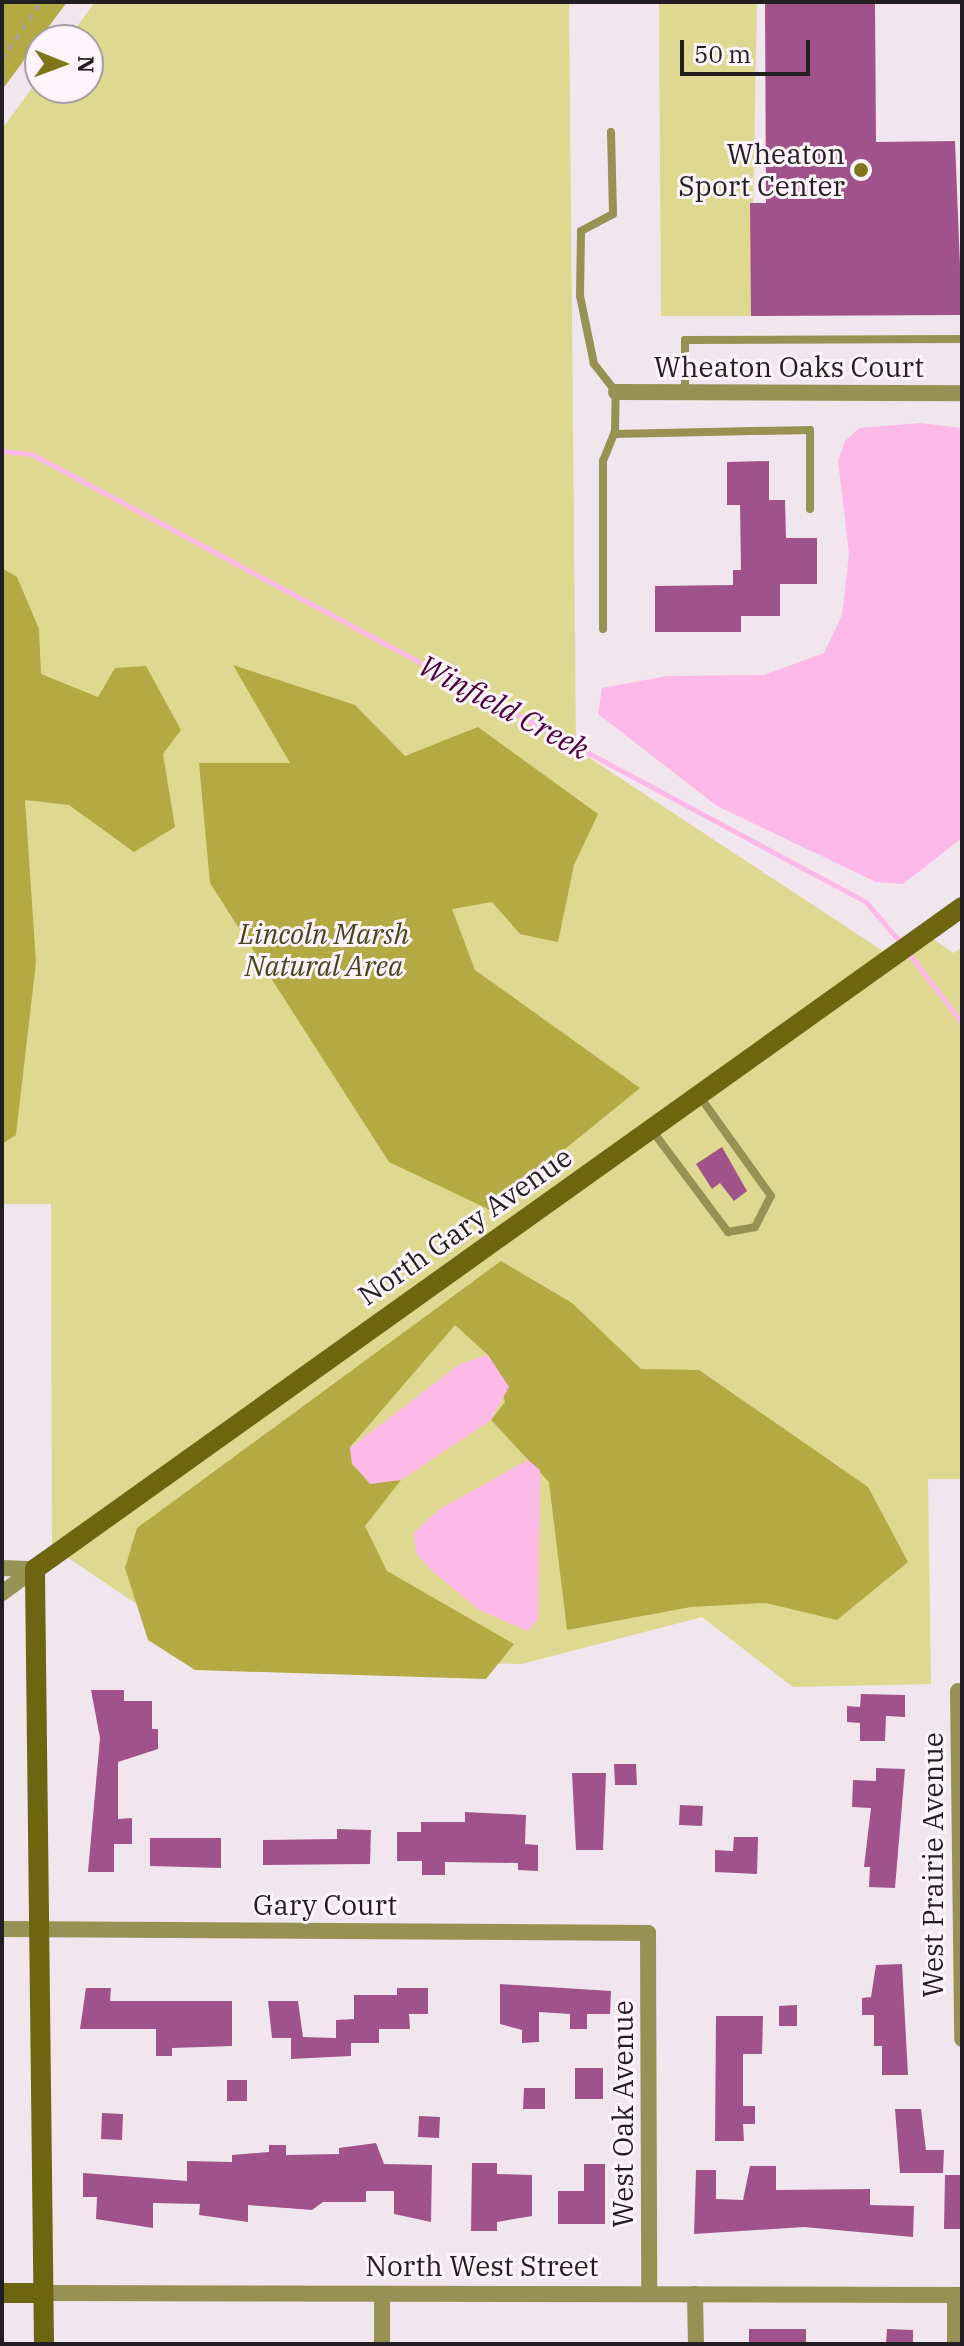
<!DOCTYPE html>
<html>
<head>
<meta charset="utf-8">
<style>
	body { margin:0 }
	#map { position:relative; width:964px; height:2346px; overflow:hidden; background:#f2e6ee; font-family:"IBM Plex Serif",serif }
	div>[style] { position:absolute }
	.green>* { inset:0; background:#ded890 }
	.forest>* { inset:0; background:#b3aa43 }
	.water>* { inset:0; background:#fdb9e8 }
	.stream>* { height:5px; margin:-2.5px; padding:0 2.5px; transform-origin:2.5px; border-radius:2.5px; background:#fdb9e8 }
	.building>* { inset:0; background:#a0538b }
	.path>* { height:3px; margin-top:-1.5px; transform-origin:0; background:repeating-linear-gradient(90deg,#aaa1a7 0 6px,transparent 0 12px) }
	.lane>* { height:8px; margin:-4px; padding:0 4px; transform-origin:4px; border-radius:4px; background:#979154 }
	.street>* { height:16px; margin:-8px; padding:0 8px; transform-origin:8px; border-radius:8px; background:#979154 }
	.secondary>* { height:20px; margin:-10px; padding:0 10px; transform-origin:10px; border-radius:10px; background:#6d650f }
	.dots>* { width:22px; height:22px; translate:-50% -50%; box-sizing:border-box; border:4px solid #fef4fa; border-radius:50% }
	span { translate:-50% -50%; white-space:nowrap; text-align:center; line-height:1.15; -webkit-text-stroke:6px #fef4fa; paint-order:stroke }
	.poi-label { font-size:28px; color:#221e21 }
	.right { translate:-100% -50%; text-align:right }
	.street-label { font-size:28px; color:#221e21 }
	.park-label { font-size:28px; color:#49451b; font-style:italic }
	.water-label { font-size:30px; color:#4b003d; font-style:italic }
	.frame { position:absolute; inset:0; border:4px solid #221e21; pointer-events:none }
	.north { position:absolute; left:24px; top:24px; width:80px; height:80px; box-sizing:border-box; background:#fef4fa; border:2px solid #a69ea3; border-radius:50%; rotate:91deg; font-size:22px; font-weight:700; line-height:32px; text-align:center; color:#221e21 }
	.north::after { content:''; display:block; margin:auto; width:28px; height:36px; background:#7f761a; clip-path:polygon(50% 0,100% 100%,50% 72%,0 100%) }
	.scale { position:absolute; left:680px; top:40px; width:130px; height:36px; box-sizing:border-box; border:4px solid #221e21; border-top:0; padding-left:10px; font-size:24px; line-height:28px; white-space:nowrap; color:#221e21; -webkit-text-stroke:6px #fef4fa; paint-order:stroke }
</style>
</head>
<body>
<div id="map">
	<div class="green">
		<i style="clip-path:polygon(95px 2px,569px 2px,576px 749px,892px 957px,926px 934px,953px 953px,962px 947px,962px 1479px,928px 1479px,931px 1684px,793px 1687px,702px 1617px,522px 1664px,274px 1660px,169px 1626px,52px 1547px,51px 1204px,2px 1204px,2px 129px,40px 77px,40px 88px,88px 88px,88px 40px,67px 40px)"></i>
		<i style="clip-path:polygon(659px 2px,757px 2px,751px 316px,661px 316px)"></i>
	</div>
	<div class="forest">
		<i style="clip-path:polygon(4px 2px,67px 2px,2px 90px,2px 16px)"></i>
		<i style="clip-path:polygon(2px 568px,17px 577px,39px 629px,41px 674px,98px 697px,115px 668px,146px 666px,181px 730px,163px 754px,175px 827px,134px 852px,69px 805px,25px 800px,36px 962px,16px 1135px,2px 1144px)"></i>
		<i style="clip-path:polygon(233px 665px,355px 705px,405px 756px,478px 727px,598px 814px,574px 865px,558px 942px,520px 934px,492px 902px,452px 909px,475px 970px,640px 1088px,490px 1210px,389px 1162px,210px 883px,199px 763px,290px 763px)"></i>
		<i style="clip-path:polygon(501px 1261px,572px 1303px,641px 1369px,699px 1370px,868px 1487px,908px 1562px,837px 1620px,766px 1603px,691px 1607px,567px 1630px,549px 1482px,491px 1420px,505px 1402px,488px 1355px,455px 1325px,350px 1447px,352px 1464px,370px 1483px,401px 1480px,365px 1526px,387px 1571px,514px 1644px,486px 1679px,195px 1670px,148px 1640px,125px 1568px,137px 1528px)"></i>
	</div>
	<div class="water">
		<i style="clip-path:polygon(920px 423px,962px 428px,962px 838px,903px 884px,876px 882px,717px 806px,598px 714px,602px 688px,667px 676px,764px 675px,824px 653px,842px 615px,849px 554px,838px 461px,845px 441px,859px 428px)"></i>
		<i style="clip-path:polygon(488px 1355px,509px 1387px,491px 1420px,401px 1480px,370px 1484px,352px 1463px,350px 1448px,460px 1364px)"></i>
		<i style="clip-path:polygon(528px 1460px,540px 1470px,538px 1620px,528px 1631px,479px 1610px,432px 1571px,416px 1553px,414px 1533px,438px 1510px)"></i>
	</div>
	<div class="stream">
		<i style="left:2px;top:451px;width:30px;rotate:6deg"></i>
		<i style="left:32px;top:454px;width:947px;rotate:28.24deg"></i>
		<i style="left:866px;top:902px;width:54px;rotate:49.5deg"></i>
		<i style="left:907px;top:951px;width:91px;rotate:52.6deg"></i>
	</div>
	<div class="building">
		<i style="clip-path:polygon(765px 2px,875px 2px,876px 142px,955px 141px,962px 315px,751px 316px,750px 203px,766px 203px)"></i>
		<i style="clip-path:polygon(769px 461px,769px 500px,785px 500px,786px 538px,817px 538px,817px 584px,780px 584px,780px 616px,741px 616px,741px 632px,655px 632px,655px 586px,733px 585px,733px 570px,741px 570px,740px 505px,727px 505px,727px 462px)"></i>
		<i style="clip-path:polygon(722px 1147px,747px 1191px,734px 1201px,720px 1183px,712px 1189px,696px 1164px)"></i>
		<i style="clip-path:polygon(91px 1690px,124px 1690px,124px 1701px,152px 1701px,152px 1729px,158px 1729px,158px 1749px,118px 1762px,118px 1819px,132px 1818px,132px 1844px,114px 1844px,114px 1872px,88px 1872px,100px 1738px)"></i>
		<i style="clip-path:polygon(861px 1694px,905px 1695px,905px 1717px,886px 1716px,885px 1741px,860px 1741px,860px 1723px,847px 1722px,847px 1706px,860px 1707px)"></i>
		<i style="clip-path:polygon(614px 1764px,636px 1764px,637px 1785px,615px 1785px)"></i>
		<i style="clip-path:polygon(876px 1768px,905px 1769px,895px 1888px,869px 1887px,870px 1867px,864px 1867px,871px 1808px,852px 1807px,853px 1780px,876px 1781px)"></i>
		<i style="clip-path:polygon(572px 1773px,606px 1773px,603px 1850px,576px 1850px)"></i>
		<i style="clip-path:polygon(680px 1805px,703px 1806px,702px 1826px,679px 1825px)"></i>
		<i style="clip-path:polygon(465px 1812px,526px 1815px,525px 1844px,538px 1845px,538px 1871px,518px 1870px,518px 1863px,445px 1862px,445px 1875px,422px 1875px,422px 1861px,397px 1861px,397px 1832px,421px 1832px,421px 1822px,465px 1822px)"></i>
		<i style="clip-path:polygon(337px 1829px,371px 1830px,370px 1864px,263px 1865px,263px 1840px,337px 1839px)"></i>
		<i style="clip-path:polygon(734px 1837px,758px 1837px,757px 1874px,715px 1872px,715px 1850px,733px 1851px)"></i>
		<i style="clip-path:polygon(150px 1838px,221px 1838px,221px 1868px,150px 1866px)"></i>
		<i style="clip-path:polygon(902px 1964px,908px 2075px,882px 2075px,882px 2046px,874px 2046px,874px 2015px,862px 2015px,862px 1998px,871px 1997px,876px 1965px)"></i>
		<i style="clip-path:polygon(500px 1984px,611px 1991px,610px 2014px,587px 2014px,587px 2029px,570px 2029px,570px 2014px,539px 2012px,539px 2042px,522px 2043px,522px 2030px,500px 2024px)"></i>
		<i style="clip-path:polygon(86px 1988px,111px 1988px,110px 2001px,232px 2001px,232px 2046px,172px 2048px,172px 2056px,156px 2056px,156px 2029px,80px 2029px)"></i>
		<i style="clip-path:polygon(397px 1988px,428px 1988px,428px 2014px,409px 2014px,410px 2029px,379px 2029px,379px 2043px,351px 2043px,351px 2056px,291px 2059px,291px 2038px,272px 2038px,268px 2001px,298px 2001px,303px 2037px,336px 2038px,336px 2020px,354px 2019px,354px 1995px,397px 1995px)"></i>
		<i style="clip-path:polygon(797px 2005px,797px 2026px,779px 2026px,779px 2006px)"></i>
		<i style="clip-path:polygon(716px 2016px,763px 2016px,762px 2054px,743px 2054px,743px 2106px,755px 2106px,755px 2124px,743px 2124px,744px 2141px,715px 2141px)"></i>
		<i style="clip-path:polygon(575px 2068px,603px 2068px,603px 2099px,575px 2099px)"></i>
		<i style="clip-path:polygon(227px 2080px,247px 2080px,247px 2101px,227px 2101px)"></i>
		<i style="clip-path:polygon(524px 2088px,545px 2088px,545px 2109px,523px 2109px)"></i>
		<i style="clip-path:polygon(895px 2109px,921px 2109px,926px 2150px,944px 2150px,943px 2173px,900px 2173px)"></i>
		<i style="clip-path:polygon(102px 2113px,123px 2114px,122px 2140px,101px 2139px)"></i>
		<i style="clip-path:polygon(419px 2116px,440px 2117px,439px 2138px,418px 2137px)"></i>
		<i style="clip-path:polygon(376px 2143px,384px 2164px,432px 2165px,431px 2222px,394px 2214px,394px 2191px,366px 2191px,366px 2202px,323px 2202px,312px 2210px,248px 2205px,248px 2222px,199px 2215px,200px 2204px,153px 2203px,153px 2228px,96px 2219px,97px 2197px,83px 2197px,83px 2173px,187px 2181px,187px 2161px,232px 2162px,232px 2155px,269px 2152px,269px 2145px,286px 2145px,286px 2155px,339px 2154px,339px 2148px)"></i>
		<i style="clip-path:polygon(472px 2163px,497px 2163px,497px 2174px,532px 2175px,532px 2216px,497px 2222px,497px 2231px,471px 2231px)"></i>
		<i style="clip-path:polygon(584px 2164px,605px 2164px,605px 2224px,558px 2224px,558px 2191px,584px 2191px)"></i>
		<i style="clip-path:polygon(750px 2166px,776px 2166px,776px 2190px,870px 2189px,870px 2205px,914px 2206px,913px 2237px,804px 2227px,694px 2234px,696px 2170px,716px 2170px,716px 2199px,743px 2200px)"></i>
		<i style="clip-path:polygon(945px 2175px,962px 2175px,962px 2229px,944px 2229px)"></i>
		<i style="clip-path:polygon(749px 2329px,806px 2329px,806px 2344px,749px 2344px)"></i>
		<i style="clip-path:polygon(887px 2329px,913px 2330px,913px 2344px,886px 2344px)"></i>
	</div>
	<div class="path">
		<i style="left:2px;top:59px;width:69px;rotate:-55.6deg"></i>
	</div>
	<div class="lane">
		<i style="left:685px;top:392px;width:52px;rotate:-90deg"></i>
		<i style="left:685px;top:340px;width:277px;rotate:-0.2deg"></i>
		<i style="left:614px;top:434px;width:196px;rotate:-1.2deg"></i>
		<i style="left:810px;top:430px;width:79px;rotate:90deg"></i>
		<i style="left:603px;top:629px;width:168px;rotate:-90deg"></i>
		<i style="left:603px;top:461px;width:32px;rotate:-68deg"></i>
		<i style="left:615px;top:431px;width:39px;rotate:-89deg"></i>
		<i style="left:616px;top:392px;width:36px;rotate:-128deg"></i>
		<i style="left:594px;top:364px;width:69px;rotate:-101.6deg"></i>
		<i style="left:580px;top:296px;width:65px;rotate:-89.1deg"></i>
		<i style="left:581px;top:231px;width:36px;rotate:-28deg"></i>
		<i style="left:613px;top:214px;width:82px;rotate:-91.4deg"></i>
		<i style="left:651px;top:1129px;width:129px;rotate:53.2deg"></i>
		<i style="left:728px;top:1232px;width:27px;rotate:-10deg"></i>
		<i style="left:755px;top:1227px;width:35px;rotate:-63deg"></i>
		<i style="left:771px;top:1196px;width:122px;rotate:-125.6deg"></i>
	</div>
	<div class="street">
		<i style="left:616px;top:392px;width:346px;rotate:0.2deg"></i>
		<i style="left:2px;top:1568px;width:33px;rotate:2deg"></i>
		<i style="left:2px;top:1593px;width:41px;rotate:-36deg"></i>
		<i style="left:958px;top:1691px;width:348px;rotate:89.3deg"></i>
		<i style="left:2px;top:1929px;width:646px;rotate:0.35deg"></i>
		<i style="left:648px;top:1933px;width:361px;rotate:89.8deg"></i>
		<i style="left:43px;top:2293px;width:919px;rotate:0.12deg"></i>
		<i style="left:382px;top:2294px;width:50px;rotate:90deg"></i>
		<i style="left:695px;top:2294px;width:50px;rotate:88.9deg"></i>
		<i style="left:955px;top:2295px;width:49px;rotate:90deg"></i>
	</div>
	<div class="secondary">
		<i style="left:2px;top:2293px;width:41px"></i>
		<i style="left:44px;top:2344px;width:775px;rotate:-90.67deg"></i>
		<i style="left:35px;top:1569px;width:1139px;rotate:-35.53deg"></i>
	</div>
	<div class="dots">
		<i style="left:861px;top:170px;background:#7f761a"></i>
	</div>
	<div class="poi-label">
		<span class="right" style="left:845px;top:170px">Wheaton<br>Sport Center</span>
	</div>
	<div class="street-label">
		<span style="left:789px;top:367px">Wheaton Oaks Court</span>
		<span style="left:465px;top:1226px;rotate:-35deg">North Gary Avenue</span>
		<span style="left:933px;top:1865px;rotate:-90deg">West Prairie Avenue</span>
		<span style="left:325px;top:1905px">Gary Court</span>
		<span style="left:623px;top:2114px;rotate:-90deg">West Oak Avenue</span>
		<span style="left:482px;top:2266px">North West Street</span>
	</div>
	<div class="park-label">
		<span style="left:324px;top:950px">Lincoln Marsh<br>Natural Area</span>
	</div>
	<div class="water-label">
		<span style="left:504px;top:707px;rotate:28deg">Winfield Creek</span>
	</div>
	<div class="frame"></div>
	<div class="north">N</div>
	<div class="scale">50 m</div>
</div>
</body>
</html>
